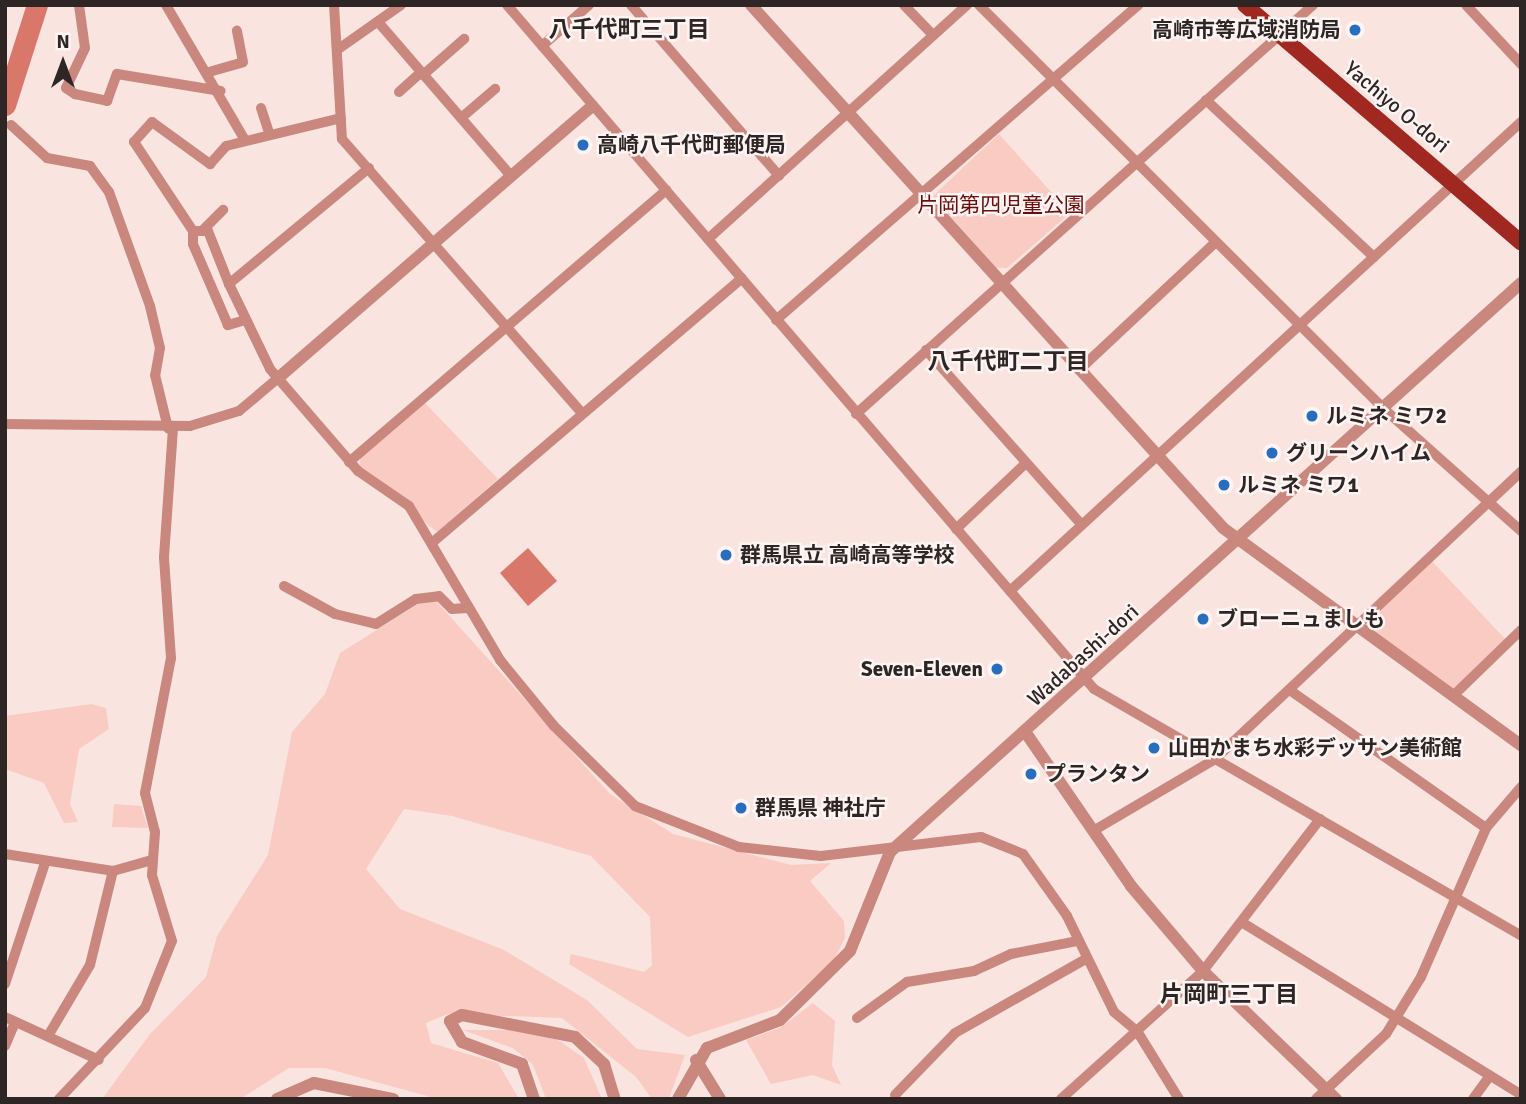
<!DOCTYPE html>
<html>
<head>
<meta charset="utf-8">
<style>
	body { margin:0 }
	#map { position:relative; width:1526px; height:1104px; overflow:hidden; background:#fae4e0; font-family:Signika,"Noto Sans JP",sans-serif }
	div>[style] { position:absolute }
	.green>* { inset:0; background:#f9cbc3 }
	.water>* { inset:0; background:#da776b }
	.river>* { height:21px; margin:-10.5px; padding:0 10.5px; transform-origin:10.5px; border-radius:10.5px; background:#da776b }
	.minor>* { height:10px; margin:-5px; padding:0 5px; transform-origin:5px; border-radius:5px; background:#c9877e }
	.tertiary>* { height:12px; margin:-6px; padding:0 6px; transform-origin:6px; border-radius:6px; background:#c9877e }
	.primary>* { height:16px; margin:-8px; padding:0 8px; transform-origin:8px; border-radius:8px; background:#a02821 }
	.dots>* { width:19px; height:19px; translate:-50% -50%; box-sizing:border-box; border:4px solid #fdf4f3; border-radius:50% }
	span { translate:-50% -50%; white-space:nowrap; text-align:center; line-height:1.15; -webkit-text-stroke:5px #fdf4f3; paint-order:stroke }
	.poi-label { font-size:21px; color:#2e2625; font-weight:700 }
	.right { translate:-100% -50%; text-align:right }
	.left { translate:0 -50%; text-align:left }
	.street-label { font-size:21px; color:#2e2625 }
	.park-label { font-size:21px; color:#690e0b }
	.neighbourhood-label { font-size:23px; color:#2e2625; font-weight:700 }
	.frame { position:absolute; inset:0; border:7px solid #2e2625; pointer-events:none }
	.north { position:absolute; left:28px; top:28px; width:70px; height:70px; -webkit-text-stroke:5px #fdf4f3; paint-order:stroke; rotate:0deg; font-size:19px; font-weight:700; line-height:28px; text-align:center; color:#2e2625 }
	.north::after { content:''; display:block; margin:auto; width:24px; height:32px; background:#2e2625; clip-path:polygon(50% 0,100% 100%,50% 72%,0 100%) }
</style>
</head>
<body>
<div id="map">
	<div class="green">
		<i style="clip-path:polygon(999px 134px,1070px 213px,1007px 268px,996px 268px,933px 196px)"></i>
		<i style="clip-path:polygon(425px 403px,498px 479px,437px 532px,360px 468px,360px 458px)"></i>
		<i style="clip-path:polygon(1429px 558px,1508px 642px,1454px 695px,1356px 627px)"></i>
		<i style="clip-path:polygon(436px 601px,610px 794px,673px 834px,791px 865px,831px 863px,810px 881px,844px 921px,845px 938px,833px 961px,781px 1007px,688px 1037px,569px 964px,571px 954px,644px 972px,652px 965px,650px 917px,591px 856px,452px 816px,404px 809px,366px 869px,400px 909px,504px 950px,587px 1000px,637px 1049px,685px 1055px,669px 1098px,652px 1099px,636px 1077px,562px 1018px,448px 1014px,426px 1023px,431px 1043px,498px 1063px,519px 1099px,438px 1099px,325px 1068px,289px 1068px,240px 1099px,102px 1099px,150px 1034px,206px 977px,217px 936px,268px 855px,292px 732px,325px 694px,340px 653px,418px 604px)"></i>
		<i style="clip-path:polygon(91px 704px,106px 708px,109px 729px,79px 749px,70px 804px,78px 822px,64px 823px,44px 783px,5px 769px,5px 716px)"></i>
		<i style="clip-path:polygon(114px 804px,141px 806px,148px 828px,112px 827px)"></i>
		<i style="clip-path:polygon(813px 1003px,835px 1021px,832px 1065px,841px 1085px,813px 1075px,771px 1084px,746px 1040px,780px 1028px)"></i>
		<i style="clip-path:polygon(463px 1030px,533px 1030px,558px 1040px,584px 1058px,602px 1099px,546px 1099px,533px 1065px,513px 1048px)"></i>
	</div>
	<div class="water">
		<i style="clip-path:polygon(528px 548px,557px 581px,528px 606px,500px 573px)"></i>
	</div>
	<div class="river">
		<i style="left:5px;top:105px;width:105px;rotate:-72.3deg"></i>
	</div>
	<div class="minor">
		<i style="left:79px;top:5px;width:43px;rotate:82.1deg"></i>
		<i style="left:85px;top:48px;width:44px;rotate:115.4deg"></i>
		<i style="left:66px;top:88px;width:11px;rotate:34deg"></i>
		<i style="left:75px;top:94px;width:33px;rotate:12deg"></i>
		<i style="left:107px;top:101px;width:29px;rotate:-70deg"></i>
		<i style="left:117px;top:74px;width:105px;rotate:9.3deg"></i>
		<i style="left:166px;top:5px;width:156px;rotate:59.7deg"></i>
		<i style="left:334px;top:5px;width:134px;rotate:86.6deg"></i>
		<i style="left:342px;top:139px;width:364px;rotate:48.8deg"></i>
		<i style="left:507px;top:5px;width:901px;rotate:49.36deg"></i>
		<i style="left:1094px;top:689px;width:493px;rotate:30deg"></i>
		<i style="left:631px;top:5px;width:226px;rotate:49.1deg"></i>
		<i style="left:904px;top:5px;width:42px;rotate:46deg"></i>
		<i style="left:979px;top:5px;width:571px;rotate:44.93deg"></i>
		<i style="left:1383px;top:408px;width:185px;rotate:41.7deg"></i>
		<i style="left:1466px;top:5px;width:81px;rotate:47deg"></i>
		<i style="left:379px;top:23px;width:202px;rotate:49.2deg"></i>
		<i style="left:542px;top:46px;width:62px;rotate:-41.1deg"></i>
		<i style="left:337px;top:50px;width:78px;rotate:-35.1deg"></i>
		<i style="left:209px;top:72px;width:35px;rotate:-16deg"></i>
		<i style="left:243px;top:62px;width:32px;rotate:-101deg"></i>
		<i style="left:423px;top:75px;width:55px;rotate:-41.3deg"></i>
		<i style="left:399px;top:92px;width:30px;rotate:-42deg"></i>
		<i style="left:1206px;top:100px;width:230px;rotate:43.1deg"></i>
		<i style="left:261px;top:108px;width:26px;rotate:72deg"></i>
		<i style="left:461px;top:118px;width:45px;rotate:-40.5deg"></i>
		<i style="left:11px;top:125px;width:49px;rotate:42.5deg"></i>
		<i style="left:47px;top:158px;width:44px;rotate:10.5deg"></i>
		<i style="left:90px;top:166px;width:32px;rotate:54deg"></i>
		<i style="left:109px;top:192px;width:121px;rotate:70.2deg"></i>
		<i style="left:150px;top:306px;width:43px;rotate:76.6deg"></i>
		<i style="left:160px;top:348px;width:27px;rotate:100deg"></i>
		<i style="left:155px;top:375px;width:55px;rotate:76.2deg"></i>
		<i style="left:369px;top:168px;width:182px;rotate:140.4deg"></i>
		<i style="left:229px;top:284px;width:94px;rotate:64.2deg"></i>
		<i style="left:270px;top:369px;width:135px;rotate:49.2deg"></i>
		<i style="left:358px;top:471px;width:62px;rotate:34.5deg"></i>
		<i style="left:409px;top:506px;width:179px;rotate:59.4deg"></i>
		<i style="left:500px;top:660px;width:85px;rotate:50.7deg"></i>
		<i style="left:554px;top:726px;width:114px;rotate:44.6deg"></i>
		<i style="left:635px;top:806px;width:112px;rotate:21.5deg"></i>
		<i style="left:739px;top:847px;width:82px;rotate:6.3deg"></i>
		<i style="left:821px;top:856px;width:161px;rotate:-6.8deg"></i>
		<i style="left:981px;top:837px;width:45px;rotate:22deg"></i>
		<i style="left:1023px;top:854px;width:76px;rotate:54.6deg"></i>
		<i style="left:1067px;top:916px;width:107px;rotate:63.9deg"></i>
		<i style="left:1114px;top:1012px;width:30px;rotate:40deg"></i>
		<i style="left:1137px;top:1031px;width:80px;rotate:58.3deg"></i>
		<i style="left:193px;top:231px;width:15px"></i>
		<i style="left:208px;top:231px;width:57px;rotate:68.4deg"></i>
		<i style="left:202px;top:231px;width:30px;rotate:-45deg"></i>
		<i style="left:708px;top:239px;width:349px;rotate:-42.1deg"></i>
		<i style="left:776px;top:320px;width:480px;rotate:-41deg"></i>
		<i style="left:242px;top:321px;width:15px;rotate:164deg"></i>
		<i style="left:228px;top:325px;width:88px;rotate:-113.4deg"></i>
		<i style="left:193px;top:244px;width:13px;rotate:-90deg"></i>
		<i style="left:193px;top:231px;width:107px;rotate:-123.5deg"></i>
		<i style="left:134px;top:142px;width:27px;rotate:-48deg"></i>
		<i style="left:152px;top:122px;width:72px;rotate:35.9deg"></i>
		<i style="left:210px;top:164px;width:24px;rotate:-48deg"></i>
		<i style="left:226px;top:146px;width:118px;rotate:-13.7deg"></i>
		<i style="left:926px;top:350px;width:234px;rotate:48.3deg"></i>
		<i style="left:1079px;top:370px;width:187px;rotate:-43.1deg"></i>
		<i style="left:856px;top:414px;width:613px;rotate:-41.83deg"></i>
		<i style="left:5px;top:424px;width:185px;rotate:0.6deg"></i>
		<i style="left:190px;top:426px;width:51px;rotate:-17deg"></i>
		<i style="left:239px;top:411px;width:50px;rotate:-40.1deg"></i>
		<i style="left:349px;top:462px;width:418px;rotate:-40.6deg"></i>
		<i style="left:956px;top:529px;width:96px;rotate:-43.3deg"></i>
		<i style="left:433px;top:542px;width:406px;rotate:-40.5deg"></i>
		<i style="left:284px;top:586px;width:58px;rotate:28.8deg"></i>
		<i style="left:335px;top:614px;width:42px;rotate:13.7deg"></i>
		<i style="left:376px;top:624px;width:47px;rotate:-32deg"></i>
		<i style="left:416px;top:599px;width:23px;rotate:-7deg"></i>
		<i style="left:439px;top:596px;width:18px;rotate:45deg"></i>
		<i style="left:452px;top:609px;width:15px;rotate:-4deg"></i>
		<i style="left:1010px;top:591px;width:694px;rotate:-42.55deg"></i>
		<i style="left:1291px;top:691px;width:238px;rotate:35.1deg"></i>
		<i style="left:1454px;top:695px;width:93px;rotate:-44.1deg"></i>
		<i style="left:1093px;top:831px;width:142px;rotate:-30.5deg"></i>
		<i style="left:1215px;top:759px;width:420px;rotate:-43.2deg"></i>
		<i style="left:5px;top:854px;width:109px;rotate:8.9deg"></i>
		<i style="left:113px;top:871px;width:41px;rotate:-15.8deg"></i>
		<i style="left:1243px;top:923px;width:327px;rotate:31.7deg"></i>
		<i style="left:5px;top:984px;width:127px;rotate:-71.7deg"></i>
		<i style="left:5px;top:1017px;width:103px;rotate:24.6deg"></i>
		<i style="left:857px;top:1018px;width:62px;rotate:-35.8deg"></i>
		<i style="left:907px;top:982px;width:68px;rotate:-9.3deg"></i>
		<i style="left:974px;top:971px;width:41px;rotate:-24.7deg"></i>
		<i style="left:1011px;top:954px;width:67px;rotate:-11.1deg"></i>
		<i style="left:48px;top:1036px;width:82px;rotate:-59.4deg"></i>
		<i style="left:90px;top:965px;width:97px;rotate:-76.3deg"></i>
		<i style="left:5px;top:1046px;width:26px;rotate:-67deg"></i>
		<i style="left:895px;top:1095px;width:86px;rotate:-45.9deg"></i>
		<i style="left:955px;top:1033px;width:150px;rotate:-29.5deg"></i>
		<i style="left:59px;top:1099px;width:125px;rotate:-46.6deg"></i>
		<i style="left:145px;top:1008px;width:72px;rotate:-68.1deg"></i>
		<i style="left:172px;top:941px;width:69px;rotate:-106.9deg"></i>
		<i style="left:152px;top:875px;width:43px;rotate:-86deg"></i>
		<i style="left:155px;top:832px;width:40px;rotate:-104.4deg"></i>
		<i style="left:145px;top:793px;width:137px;rotate:-79.1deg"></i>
		<i style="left:171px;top:658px;width:101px;rotate:-94deg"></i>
		<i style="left:164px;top:557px;width:129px;rotate:-86deg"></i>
		<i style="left:1061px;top:1099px;width:191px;rotate:-42deg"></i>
		<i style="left:1203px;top:971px;width:192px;rotate:-52.4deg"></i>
		<i style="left:1316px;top:1099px;width:96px;rotate:-42.9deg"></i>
		<i style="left:1386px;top:1034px;width:67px;rotate:-58.4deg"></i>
		<i style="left:1421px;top:977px;width:163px;rotate:-66.4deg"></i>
		<i style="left:1486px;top:828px;width:54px;rotate:-49.5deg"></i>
		<i style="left:1473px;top:1099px;width:27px;rotate:-54deg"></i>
	</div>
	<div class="tertiary">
		<i style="left:751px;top:5px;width:704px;rotate:47.93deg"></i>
		<i style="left:1223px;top:528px;width:369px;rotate:36.1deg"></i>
		<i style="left:277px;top:379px;width:417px;rotate:-40.9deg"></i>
		<i style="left:1026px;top:733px;width:186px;rotate:55.5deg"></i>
		<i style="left:1131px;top:886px;width:111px;rotate:49.7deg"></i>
		<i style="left:1203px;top:971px;width:185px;rotate:43.9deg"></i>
		<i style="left:696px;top:1060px;width:46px;rotate:58.4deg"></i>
		<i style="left:277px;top:1099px;width:40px;rotate:-23.4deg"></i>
		<i style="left:314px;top:1083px;width:81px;rotate:11.4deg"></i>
		<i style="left:534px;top:1099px;width:37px;rotate:-109deg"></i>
		<i style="left:522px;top:1064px;width:64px;rotate:-159.9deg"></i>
		<i style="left:462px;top:1042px;width:24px;rotate:-120deg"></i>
		<i style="left:450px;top:1021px;width:13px;rotate:-27deg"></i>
		<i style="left:462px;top:1015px;width:115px;rotate:11deg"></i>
		<i style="left:575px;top:1037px;width:40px;rotate:43deg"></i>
		<i style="left:604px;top:1064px;width:37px;rotate:73deg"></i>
		<i style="left:678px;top:1099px;width:59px;rotate:-60.4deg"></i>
		<i style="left:707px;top:1048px;width:78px;rotate:-21deg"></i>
		<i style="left:780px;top:1020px;width:98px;rotate:-44.6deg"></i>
		<i style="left:850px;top:951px;width:107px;rotate:-68deg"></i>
		<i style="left:890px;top:852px;width:850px;rotate:-42.04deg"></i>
	</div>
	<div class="primary">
		<i style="left:1245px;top:5px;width:364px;rotate:40.7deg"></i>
	</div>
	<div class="dots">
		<i style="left:1355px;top:30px;background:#296dbe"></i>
		<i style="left:583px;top:145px;background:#296dbe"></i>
		<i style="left:1312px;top:416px;background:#296dbe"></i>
		<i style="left:1272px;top:453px;background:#296dbe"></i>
		<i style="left:1224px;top:485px;background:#296dbe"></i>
		<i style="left:726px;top:555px;background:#296dbe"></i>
		<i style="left:1203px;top:619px;background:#296dbe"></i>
		<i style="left:997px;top:669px;background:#296dbe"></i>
		<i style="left:1154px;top:748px;background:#296dbe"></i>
		<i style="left:1031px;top:774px;background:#296dbe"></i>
		<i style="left:741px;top:808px;background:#296dbe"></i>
	</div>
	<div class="poi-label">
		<span class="right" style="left:1341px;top:30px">高崎市等広域消防局</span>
		<span class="left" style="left:597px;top:145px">高崎八千代町郵便局</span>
		<span class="left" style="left:1326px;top:416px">ルミネ ミワ2</span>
		<span class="left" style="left:1286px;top:453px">グリーンハイム</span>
		<span class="left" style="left:1238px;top:485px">ルミネ ミワ1</span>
		<span class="left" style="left:740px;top:555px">群馬県立 高崎高等学校</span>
		<span class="left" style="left:1217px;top:619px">ブローニュましも</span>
		<span class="right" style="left:983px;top:669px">Seven-Eleven</span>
		<span class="left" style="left:1168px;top:748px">山田かまち水彩デッサン美術館</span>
		<span class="left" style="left:1045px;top:774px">プランタン</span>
		<span class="left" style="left:755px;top:808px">群馬県 神社庁</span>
	</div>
	<div class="street-label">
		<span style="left:1397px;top:107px;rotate:40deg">Yachiyo O-dori</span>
		<span style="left:1083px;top:655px;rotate:-42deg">Wadabashi-dori</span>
	</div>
	<div class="park-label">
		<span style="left:1001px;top:205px">片岡第四児童公園</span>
	</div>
	<div class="neighbourhood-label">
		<span style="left:629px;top:30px">八千代町三丁目</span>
		<span style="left:1008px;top:362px">八千代町二丁目</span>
		<span style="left:1229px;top:995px">片岡町三丁目</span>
	</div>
	<div class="frame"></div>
	<div class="north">N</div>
</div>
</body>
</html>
